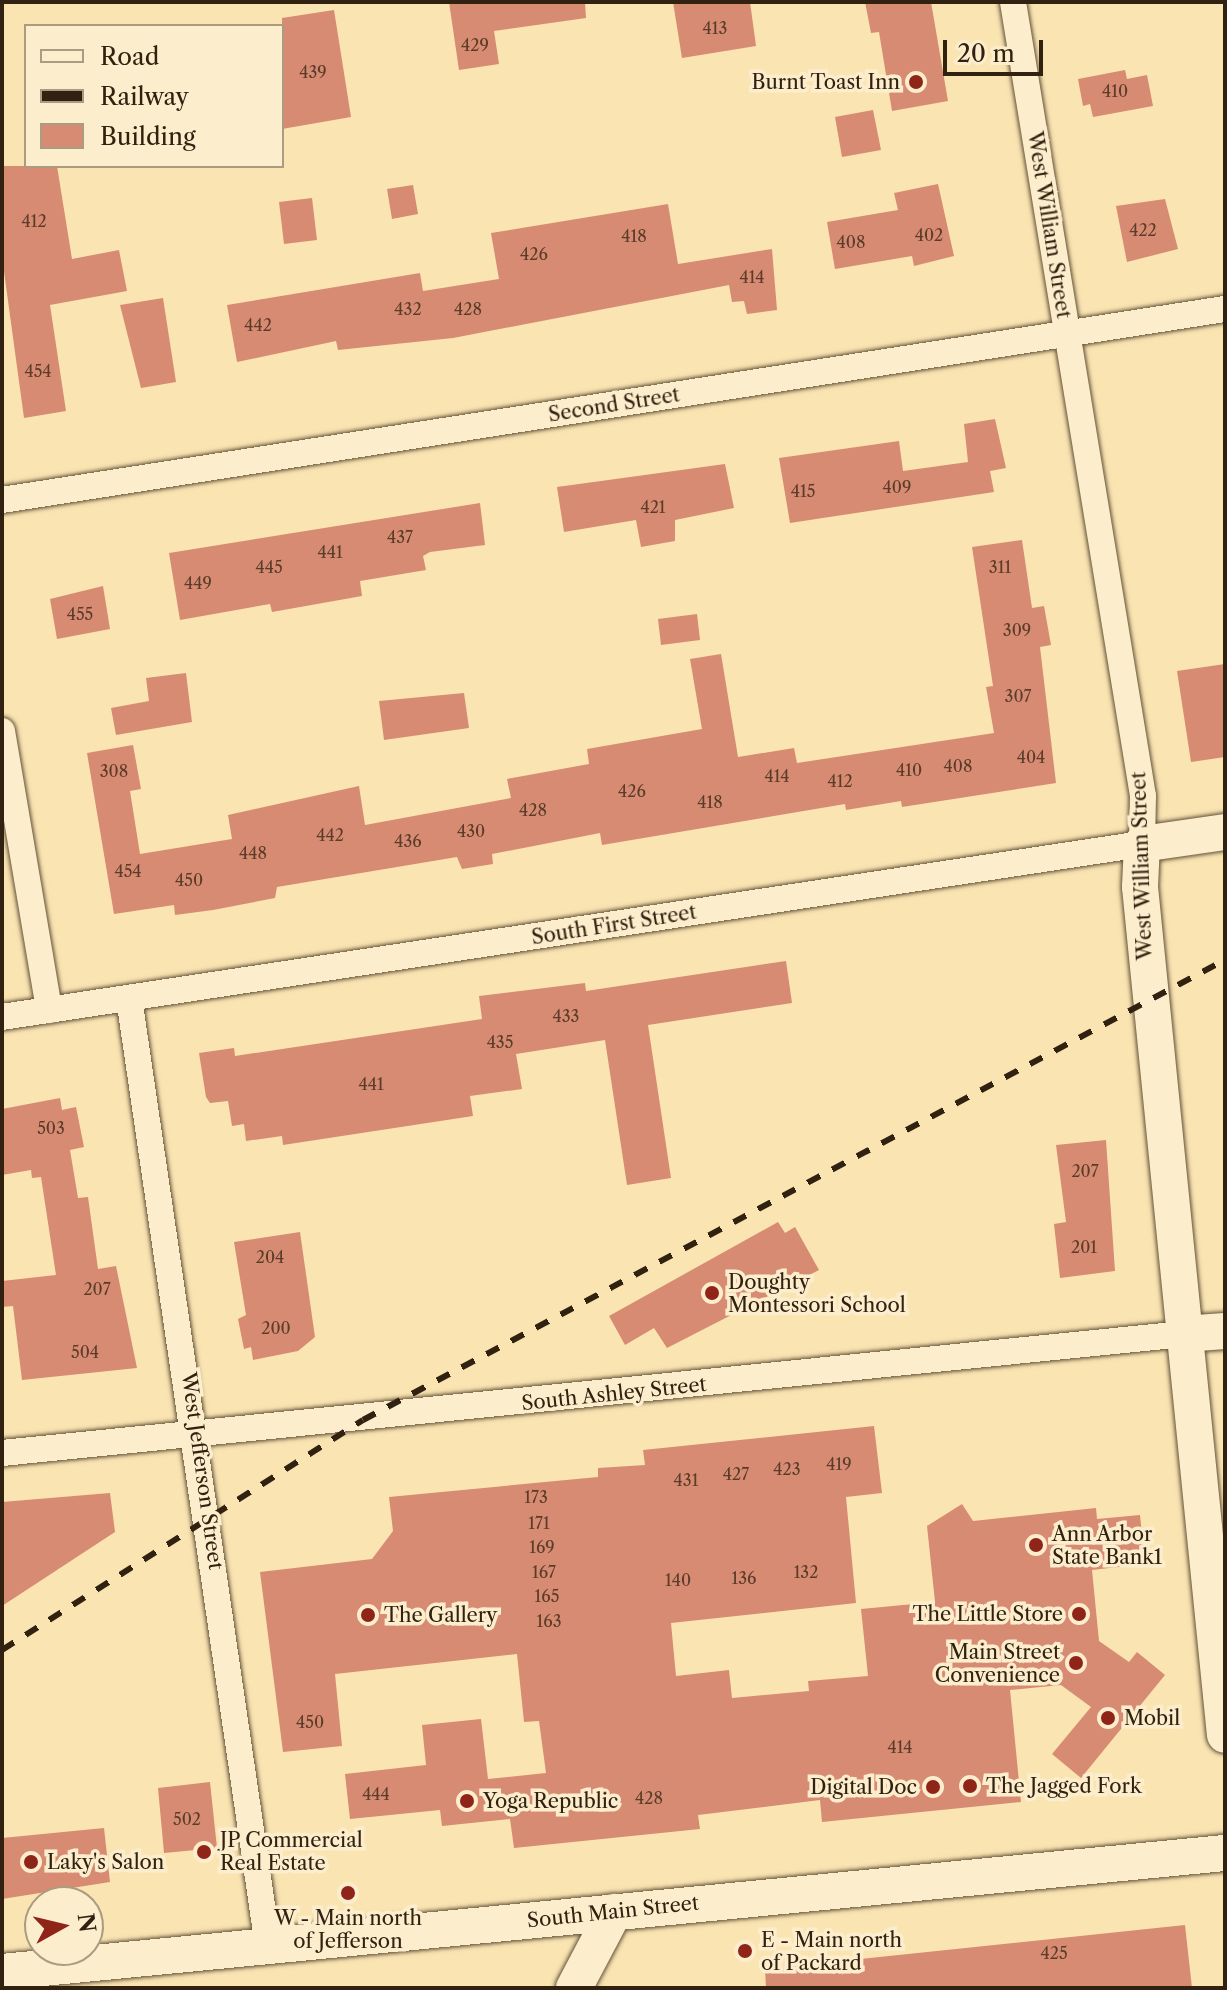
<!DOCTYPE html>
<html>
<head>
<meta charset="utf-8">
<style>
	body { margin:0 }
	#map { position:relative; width:1227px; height:1990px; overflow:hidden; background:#fae4b2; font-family:"Libre Caslon Text",serif }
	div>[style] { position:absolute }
	.building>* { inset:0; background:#d78b73 }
	.roads { filter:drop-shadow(0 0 2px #635238) drop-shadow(0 0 2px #635238) }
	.street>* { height:26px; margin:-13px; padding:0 13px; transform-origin:13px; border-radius:13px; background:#fcedcd }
	.secondary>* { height:36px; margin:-18px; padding:0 18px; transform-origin:18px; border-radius:18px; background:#fcedcd }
	.rail>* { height:6px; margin-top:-3px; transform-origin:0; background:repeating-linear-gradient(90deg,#312110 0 14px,transparent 0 28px) }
	.dots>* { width:22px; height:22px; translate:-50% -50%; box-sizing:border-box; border:4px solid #fcedcd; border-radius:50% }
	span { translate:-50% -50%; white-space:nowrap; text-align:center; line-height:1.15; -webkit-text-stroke:7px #fcedcd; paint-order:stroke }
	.number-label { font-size:16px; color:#5a3c29 }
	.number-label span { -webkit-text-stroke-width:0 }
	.poi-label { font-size:20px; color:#312110 }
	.right { translate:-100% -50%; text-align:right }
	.left { translate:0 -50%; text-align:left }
	.street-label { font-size:20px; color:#312110 }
	.frame { position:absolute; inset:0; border:4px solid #312110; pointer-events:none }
	.legend { position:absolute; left:24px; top:24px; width:260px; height:144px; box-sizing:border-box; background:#fcedcd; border:2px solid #ab9b81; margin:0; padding:10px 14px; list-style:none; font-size:24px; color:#312110 }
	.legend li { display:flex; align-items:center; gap:16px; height:40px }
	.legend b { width:40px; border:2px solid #ab9b81 }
	.north { position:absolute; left:24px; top:1886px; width:80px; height:80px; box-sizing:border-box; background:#fcedcd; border:2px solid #ab9b81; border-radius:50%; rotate:82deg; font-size:22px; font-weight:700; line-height:32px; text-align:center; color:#312110 }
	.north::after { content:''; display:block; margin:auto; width:28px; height:36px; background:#8f2418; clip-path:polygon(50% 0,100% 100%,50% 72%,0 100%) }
	.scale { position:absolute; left:943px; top:40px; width:100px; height:36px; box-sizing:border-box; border:4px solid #312110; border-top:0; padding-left:10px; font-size:24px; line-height:28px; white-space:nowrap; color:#312110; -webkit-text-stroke:6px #fcedcd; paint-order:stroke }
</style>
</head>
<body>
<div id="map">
	<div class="building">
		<i style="clip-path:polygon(449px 2px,585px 2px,586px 18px,494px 31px,499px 64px,459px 70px)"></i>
		<i style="clip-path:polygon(673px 2px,750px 2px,756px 46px,682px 58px)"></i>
		<i style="clip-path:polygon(865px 2px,931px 2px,948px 101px,892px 111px,879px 32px,871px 33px)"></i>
		<i style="clip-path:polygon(334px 10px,351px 117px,282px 129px,282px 18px)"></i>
		<i style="clip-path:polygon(1125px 70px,1127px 79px,1147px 75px,1153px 106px,1093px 117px,1090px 104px,1083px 106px,1078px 79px)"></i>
		<i style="clip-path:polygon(873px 110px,881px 150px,842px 157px,835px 117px)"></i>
		<i style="clip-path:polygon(2px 166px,57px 166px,72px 259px,119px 250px,127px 291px,50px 305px,66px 411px,24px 418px,2px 257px)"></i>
		<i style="clip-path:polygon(938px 184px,954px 256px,914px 266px,912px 256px,835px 269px,827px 222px,898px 210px,894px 193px)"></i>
		<i style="clip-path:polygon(413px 185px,418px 214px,392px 219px,387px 189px)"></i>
		<i style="clip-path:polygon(312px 198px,317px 240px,284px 244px,279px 202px)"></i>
		<i style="clip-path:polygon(1165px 199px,1178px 249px,1127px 262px,1116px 206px)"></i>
		<i style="clip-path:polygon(668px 204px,678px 264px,772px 249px,777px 310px,747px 314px,744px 301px,732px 302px,729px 285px,453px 338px,338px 350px,336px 341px,237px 362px,227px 305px,420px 273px,423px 291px,499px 279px,491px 233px)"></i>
		<i style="clip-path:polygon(163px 298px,176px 382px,141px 388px,120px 305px)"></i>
		<i style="clip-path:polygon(995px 419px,1006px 468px,990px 471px,994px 492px,790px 523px,779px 458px,899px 441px,903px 471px,968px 462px,964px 424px)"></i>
		<i style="clip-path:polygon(725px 464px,734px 508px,675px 520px,675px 541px,641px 547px,636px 520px,564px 532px,557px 487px)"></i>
		<i style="clip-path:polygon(480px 503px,485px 545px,430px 552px,423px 556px,426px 570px,360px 581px,362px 596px,272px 612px,270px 604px,180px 620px,169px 553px)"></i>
		<i style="clip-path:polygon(1022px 540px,1032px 608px,1044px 606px,1051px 645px,1040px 647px,1056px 783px,902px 807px,901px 801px,846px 810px,845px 804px,602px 845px,600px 833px,492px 854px,493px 864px,462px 869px,457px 857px,277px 887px,275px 898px,213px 910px,175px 915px,174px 905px,114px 914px,87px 753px,133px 745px,141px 789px,130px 791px,140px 854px,232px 839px,228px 815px,359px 786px,365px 825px,511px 798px,507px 779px,589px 764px,587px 749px,702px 729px,690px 659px,721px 654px,738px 757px,794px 748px,797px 763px,994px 733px,986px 687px,993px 686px,972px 547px)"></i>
		<i style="clip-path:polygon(103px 586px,110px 629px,57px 639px,50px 599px)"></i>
		<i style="clip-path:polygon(697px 614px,700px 640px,661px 645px,658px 619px)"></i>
		<i style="clip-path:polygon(1225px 664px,1225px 757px,1191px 762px,1177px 671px)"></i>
		<i style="clip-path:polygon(186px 673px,192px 722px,116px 735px,111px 708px,149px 701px,146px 678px)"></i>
		<i style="clip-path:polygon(464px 693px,469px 728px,384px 740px,379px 701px)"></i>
		<i style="clip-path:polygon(786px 961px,792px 1003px,648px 1025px,671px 1178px,627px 1185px,605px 1040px,516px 1054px,522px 1089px,470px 1096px,473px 1116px,283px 1145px,282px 1136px,246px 1141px,244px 1124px,232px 1126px,228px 1101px,210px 1103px,206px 1097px,199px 1053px,234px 1048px,235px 1056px,482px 1019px,479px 996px,585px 983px,586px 991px)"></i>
		<i style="clip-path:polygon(60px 1098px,62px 1110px,76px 1107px,84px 1147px,70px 1150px,78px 1198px,88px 1197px,98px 1269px,116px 1266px,137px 1368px,22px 1380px,13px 1306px,2px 1307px,2px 1281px,56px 1275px,41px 1177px,32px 1178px,31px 1170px,2px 1175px,2px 1109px)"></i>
		<i style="clip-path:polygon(1106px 1140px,1115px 1271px,1060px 1278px,1054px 1224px,1066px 1222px,1056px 1145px)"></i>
		<i style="clip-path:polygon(778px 1222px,785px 1233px,795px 1227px,819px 1270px,667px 1348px,654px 1328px,625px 1345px,609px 1316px)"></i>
		<i style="clip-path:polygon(300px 1232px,315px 1337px,298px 1351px,253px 1360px,251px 1347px,244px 1349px,238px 1319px,246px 1315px,234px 1242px)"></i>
		<i style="clip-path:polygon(874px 1426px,882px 1493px,846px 1497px,856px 1603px,671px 1623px,676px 1676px,729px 1670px,732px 1698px,809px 1691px,808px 1681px,868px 1676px,861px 1609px,935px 1602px,927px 1526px,962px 1504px,973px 1521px,1096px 1508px,1097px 1519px,1140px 1515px,1145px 1564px,1092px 1570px,1099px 1641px,1129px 1662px,1137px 1652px,1165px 1675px,1081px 1778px,1052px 1754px,1091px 1707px,1061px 1685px,1010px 1690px,1021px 1802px,822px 1822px,820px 1800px,698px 1815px,700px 1829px,514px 1848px,510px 1819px,442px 1826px,440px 1810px,350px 1819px,345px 1774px,426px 1765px,422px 1725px,481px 1719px,488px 1779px,546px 1773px,539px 1721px,524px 1722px,517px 1654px,335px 1674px,342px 1746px,283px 1752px,260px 1572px,372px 1559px,393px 1531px,389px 1497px,598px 1477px,598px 1468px,645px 1465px,643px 1450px)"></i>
		<i style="clip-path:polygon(110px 1493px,115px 1532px,2px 1606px,2px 1502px)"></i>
		<i style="clip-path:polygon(210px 1782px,217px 1848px,164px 1853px,158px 1788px)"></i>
		<i style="clip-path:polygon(104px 1828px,110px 1882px,2px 1899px,2px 1838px)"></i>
		<i style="clip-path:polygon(1185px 1925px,1192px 1988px,766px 1988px,765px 1969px)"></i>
	</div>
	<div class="roads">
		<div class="street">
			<i style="left:2px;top:500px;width:1238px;rotate:-8.88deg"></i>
			<i style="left:2px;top:731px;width:283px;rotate:80.4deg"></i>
			<i style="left:129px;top:998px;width:958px;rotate:81.66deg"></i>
			<i style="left:2px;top:1017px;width:1153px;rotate:-8.63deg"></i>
			<i style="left:1142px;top:844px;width:48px;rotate:-88.8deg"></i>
			<i style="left:1143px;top:796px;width:805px;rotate:-99.3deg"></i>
			<i style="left:2px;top:1453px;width:1187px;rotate:-5.75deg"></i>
		</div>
		<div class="secondary">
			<i style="left:1225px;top:832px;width:84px;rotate:171.8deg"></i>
			<i style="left:1142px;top:844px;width:43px;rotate:92.7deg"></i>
			<i style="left:1140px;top:887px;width:852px;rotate:84.28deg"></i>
			<i style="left:1183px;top:1334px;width:42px;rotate:-4.1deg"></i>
			<i style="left:2px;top:1972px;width:1229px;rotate:-5.56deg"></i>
			<i style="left:574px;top:1988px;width:86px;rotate:-62.2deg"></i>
		</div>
	</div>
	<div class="rail">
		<i style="left:2px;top:1650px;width:428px;rotate:-32.5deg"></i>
		<i style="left:363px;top:1420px;width:977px;rotate:-28.09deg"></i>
	</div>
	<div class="dots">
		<i style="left:916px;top:82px;background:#8f2418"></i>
		<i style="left:712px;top:1293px;background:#8f2418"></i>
		<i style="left:1036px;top:1545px;background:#8f2418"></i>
		<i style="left:1079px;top:1614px;background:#8f2418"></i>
		<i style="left:368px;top:1615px;background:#8f2418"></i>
		<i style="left:1076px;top:1663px;background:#8f2418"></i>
		<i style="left:1108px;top:1718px;background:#8f2418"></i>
		<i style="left:970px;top:1786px;background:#8f2418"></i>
		<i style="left:933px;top:1787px;background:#8f2418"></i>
		<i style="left:467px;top:1801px;background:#8f2418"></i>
		<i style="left:204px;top:1852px;background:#8f2418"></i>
		<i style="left:31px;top:1862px;background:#8f2418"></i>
		<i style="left:348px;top:1893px;background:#8f2418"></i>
		<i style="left:745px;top:1951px;background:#8f2418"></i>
	</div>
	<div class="number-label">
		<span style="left:715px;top:28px">413</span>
		<span style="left:475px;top:45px">429</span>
		<span style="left:313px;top:72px">439</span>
		<span style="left:1115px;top:91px">410</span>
		<span style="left:34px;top:221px">412</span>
		<span style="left:1143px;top:230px">422</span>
		<span style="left:929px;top:235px">402</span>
		<span style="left:634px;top:236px">418</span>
		<span style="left:851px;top:242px">408</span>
		<span style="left:534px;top:254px">426</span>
		<span style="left:752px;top:277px">414</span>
		<span style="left:408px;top:309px">432</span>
		<span style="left:468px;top:309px">428</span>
		<span style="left:258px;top:325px">442</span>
		<span style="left:38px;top:371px">454</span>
		<span style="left:897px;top:487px">409</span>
		<span style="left:803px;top:491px">415</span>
		<span style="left:653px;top:507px">421</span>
		<span style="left:400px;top:537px">437</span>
		<span style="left:330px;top:552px">441</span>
		<span style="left:269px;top:567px">445</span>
		<span style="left:1000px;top:567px">311</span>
		<span style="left:198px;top:583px">449</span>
		<span style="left:80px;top:614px">455</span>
		<span style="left:1017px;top:630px">309</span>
		<span style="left:1018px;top:696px">307</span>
		<span style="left:1031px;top:757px">404</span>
		<span style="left:958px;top:766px">408</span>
		<span style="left:909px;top:770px">410</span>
		<span style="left:114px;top:771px">308</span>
		<span style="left:777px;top:776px">414</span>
		<span style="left:840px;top:781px">412</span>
		<span style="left:632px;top:791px">426</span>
		<span style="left:710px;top:802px">418</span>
		<span style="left:533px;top:810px">428</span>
		<span style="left:471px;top:831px">430</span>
		<span style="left:330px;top:835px">442</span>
		<span style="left:408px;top:841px">436</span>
		<span style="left:253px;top:853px">448</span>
		<span style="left:128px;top:871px">454</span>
		<span style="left:189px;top:880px">450</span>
		<span style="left:566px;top:1016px">433</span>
		<span style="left:500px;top:1042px">435</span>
		<span style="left:371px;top:1084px">441</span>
		<span style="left:51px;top:1128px">503</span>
		<span style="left:1085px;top:1171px">207</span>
		<span style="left:1084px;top:1247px">201</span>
		<span style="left:270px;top:1257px">204</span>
		<span style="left:97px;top:1289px">207</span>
		<span style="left:276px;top:1328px">200</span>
		<span style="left:85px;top:1352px">504</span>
		<span style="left:839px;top:1464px">419</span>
		<span style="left:787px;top:1469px">423</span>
		<span style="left:736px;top:1474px">427</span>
		<span style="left:686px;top:1480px">431</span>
		<span style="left:536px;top:1497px">173</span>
		<span style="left:539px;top:1523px">171</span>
		<span style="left:542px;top:1547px">169</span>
		<span style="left:544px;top:1572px">167</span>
		<span style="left:806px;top:1572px">132</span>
		<span style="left:744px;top:1578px">136</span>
		<span style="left:678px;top:1580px">140</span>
		<span style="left:547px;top:1596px">165</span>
		<span style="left:549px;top:1621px">163</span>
		<span style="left:310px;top:1722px">450</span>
		<span style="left:900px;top:1747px">414</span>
		<span style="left:376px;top:1794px">444</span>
		<span style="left:649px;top:1798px">428</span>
		<span style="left:187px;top:1819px">502</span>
		<span style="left:1054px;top:1953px">425</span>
	</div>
	<div class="poi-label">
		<span class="right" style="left:900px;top:82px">Burnt Toast Inn</span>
		<span class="left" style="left:728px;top:1294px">Doughty<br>Montessori School</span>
		<span class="left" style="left:1052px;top:1546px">Ann Arbor<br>State Bank1</span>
		<span class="right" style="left:1063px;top:1614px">The Little Store</span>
		<span class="left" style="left:384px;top:1615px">The Gallery</span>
		<span class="right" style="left:1060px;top:1664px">Main Street<br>Convenience</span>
		<span class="left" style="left:1124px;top:1718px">Mobil</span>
		<span class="left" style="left:986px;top:1786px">The Jagged Fork</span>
		<span class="right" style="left:917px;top:1787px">Digital Doc</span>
		<span class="left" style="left:483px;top:1801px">Yoga Republic</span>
		<span class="left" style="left:220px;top:1852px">JP Commercial<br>Real Estate</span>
		<span class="left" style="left:47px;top:1862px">Laky's Salon</span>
		<span style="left:348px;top:1930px">W - Main north<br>of Jefferson</span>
		<span class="left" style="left:761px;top:1952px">E - Main north<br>of Packard</span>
	</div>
	<div class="street-label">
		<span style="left:1049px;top:225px;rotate:81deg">West William Street</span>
		<span style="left:614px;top:405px;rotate:-9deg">Second Street</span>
		<span style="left:1142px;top:866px;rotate:-92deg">West William Street</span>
		<span style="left:614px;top:925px;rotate:-9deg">South First Street</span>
		<span style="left:614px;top:1394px;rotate:-6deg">South Ashley Street</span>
		<span style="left:202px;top:1471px;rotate:82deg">West Jefferson Street</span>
		<span style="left:613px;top:1912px;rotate:-6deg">South Main Street</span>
	</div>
	<div class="frame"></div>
	<ul class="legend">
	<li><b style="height:10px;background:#fcedcd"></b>Road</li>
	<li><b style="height:10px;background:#312110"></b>Railway</li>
	<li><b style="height:22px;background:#d78b73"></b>Building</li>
	</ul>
	<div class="north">N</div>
	<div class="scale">20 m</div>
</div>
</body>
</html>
